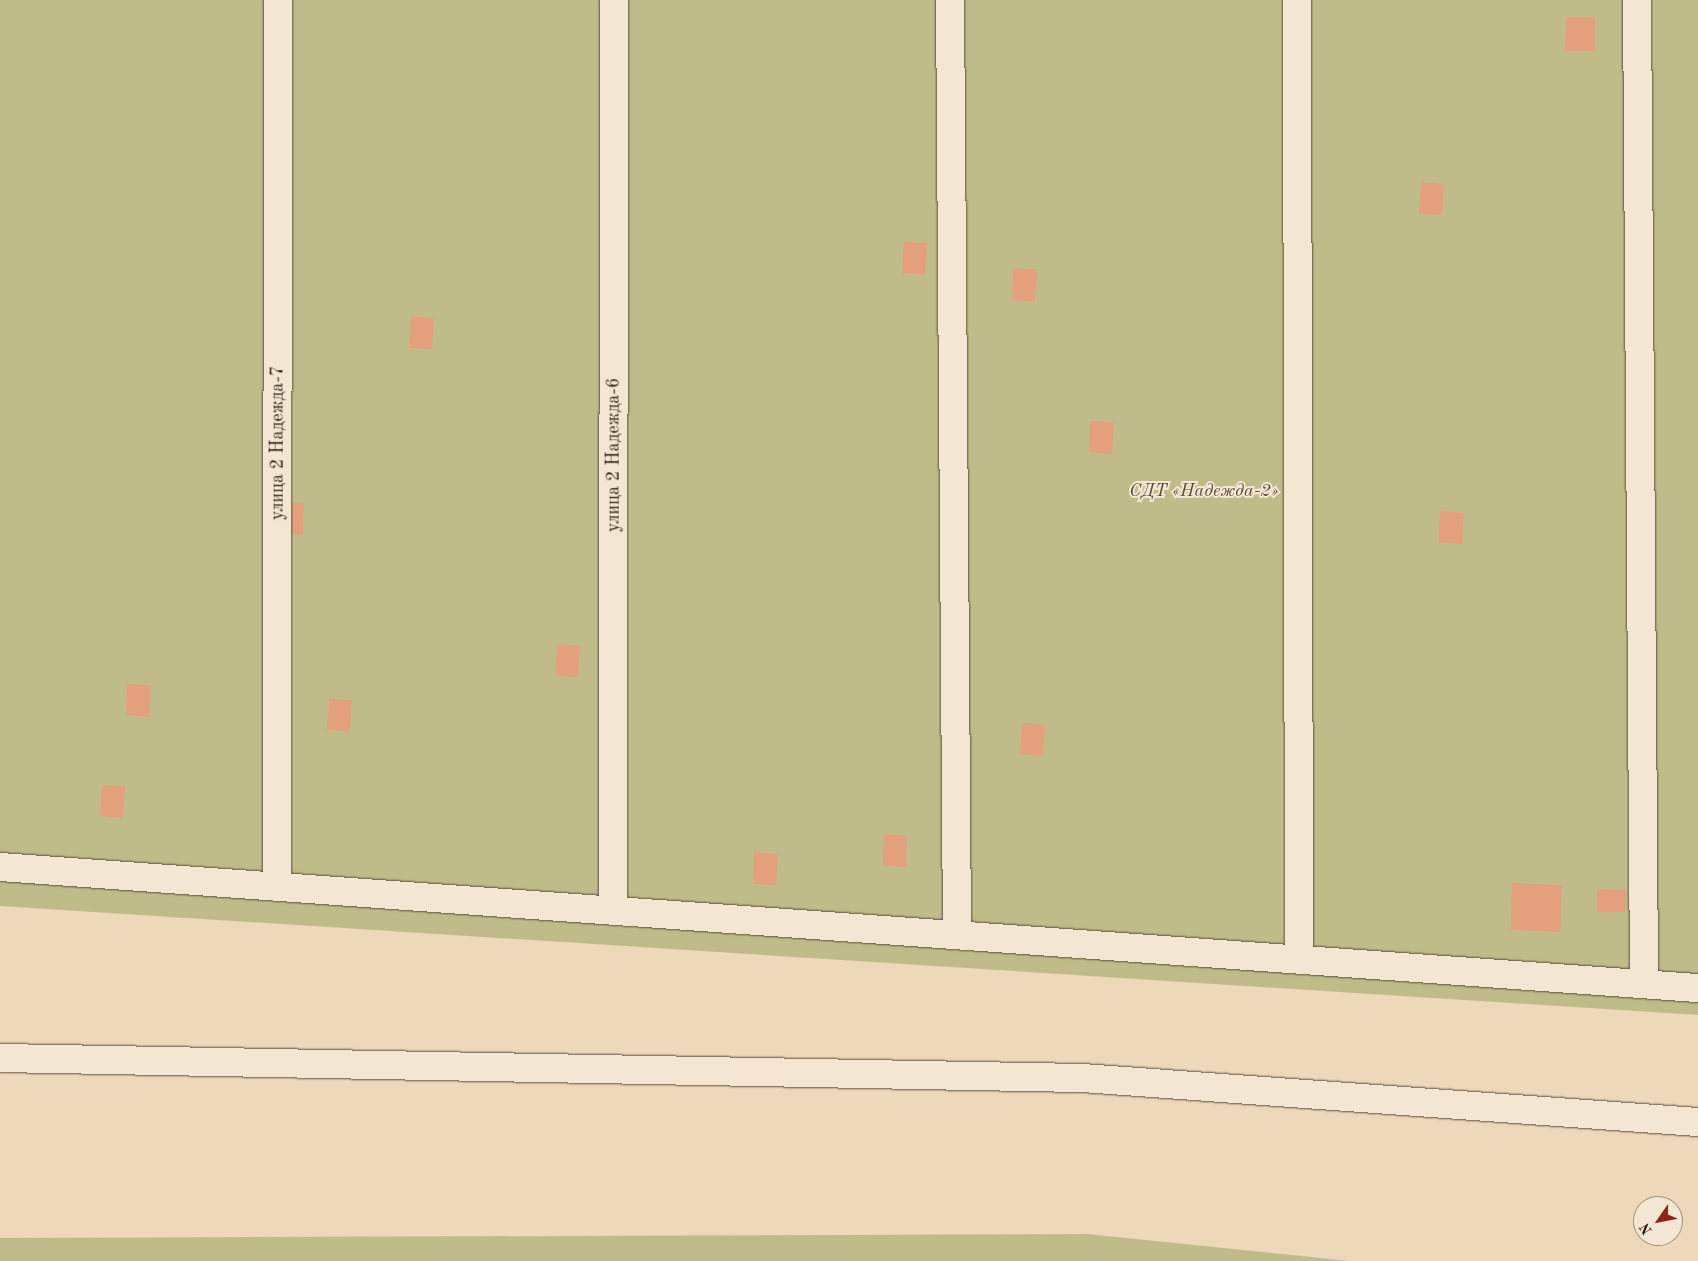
<!DOCTYPE html>
<html>
<head>
<meta charset="utf-8">
<style>
	body { margin:0 }
	#map { position:relative; width:1698px; height:1261px; overflow:hidden; background:#edd9ba; font-family:"Old Standard TT",serif }
	div>[style] { position:absolute }
	.green>* { inset:0; background:#c0bc8a }
	.building>* { inset:0; background:#e4a07c }
	.roads { filter:drop-shadow(0 0 1px #5a4e3c) drop-shadow(0 0 1px #5a4e3c) }
	.minor>* { height:28px; margin:-14px; padding:0 14px; transform-origin:14px; border-radius:14px; background:#f3e6d2 }
	span { translate:-50% -50%; white-space:nowrap; text-align:center; line-height:1.15; -webkit-text-stroke:4px #f3e6d2; paint-order:stroke }
	.street-label { font-size:18px; color:#291f12 }
	.park-label { font-size:18px; color:#564e36; font-style:italic }
	.north { position:absolute; left:1633px; top:1196px; width:50px; height:50px; box-sizing:border-box; background:#f3e6d2; border:1px solid #a29685; border-radius:50%; rotate:237deg; font-size:14px; font-weight:700; line-height:20px; text-align:center; color:#291f12 }
	.north::after { content:''; display:block; margin:auto; width:18px; height:22px; background:#8f2418; clip-path:polygon(50% 0,100% 100%,50% 72%,0 100%) }
</style>
</head>
<body>
<div id="map">
	<div class="green">
		<i style="clip-path:polygon(0 0,1698px 0,1698px 1015px,0 906px)"></i>
		<i style="clip-path:polygon(1087px 1234px,1349px 1261px,0 1261px,0 1238px)"></i>
	</div>
	<div class="building">
		<i style="clip-path:polygon(1566px 17px,1595px 17px,1595px 51px,1565px 51px)"></i>
		<i style="clip-path:polygon(1421px 182px,1444px 184px,1442px 215px,1419px 214px)"></i>
		<i style="clip-path:polygon(904px 242px,927px 243px,925px 275px,902px 273px)"></i>
		<i style="clip-path:polygon(1013px 268px,1037px 269px,1035px 302px,1012px 300px)"></i>
		<i style="clip-path:polygon(411px 316px,434px 318px,432px 349px,409px 348px)"></i>
		<i style="clip-path:polygon(1090px 421px,1114px 422px,1112px 454px,1089px 452px)"></i>
		<i style="clip-path:polygon(281px 502px,304px 503px,303px 535px,279px 533px)"></i>
		<i style="clip-path:polygon(1440px 511px,1464px 513px,1462px 544px,1439px 543px)"></i>
		<i style="clip-path:polygon(557px 644px,580px 646px,578px 677px,555px 676px)"></i>
		<i style="clip-path:polygon(127px 684px,151px 685px,149px 717px,126px 715px)"></i>
		<i style="clip-path:polygon(329px 699px,352px 700px,350px 732px,327px 730px)"></i>
		<i style="clip-path:polygon(1022px 723px,1045px 724px,1043px 756px,1020px 754px)"></i>
		<i style="clip-path:polygon(102px 785px,125px 786px,123px 818px,100px 816px)"></i>
		<i style="clip-path:polygon(884px 834px,907px 836px,906px 867px,883px 866px)"></i>
		<i style="clip-path:polygon(754px 852px,778px 854px,776px 885px,753px 884px)"></i>
		<i style="clip-path:polygon(1512px 883px,1562px 885px,1560px 932px,1511px 930px)"></i>
		<i style="clip-path:polygon(1597px 889px,1626px 890px,1625px 912px,1597px 912px)"></i>
	</div>
	<div class="roads">
		<div class="minor">
			<i style="left:950px;top:0;width:935px;rotate:89.57deg"></i>
			<i style="left:1297px;top:0;width:959px;rotate:89.88deg"></i>
			<i style="left:1637px;top:0;width:983px;rotate:89.59deg"></i>
			<i style="left:0;top:867px;width:1702px;rotate:4.08deg"></i>
			<i style="left:277px;top:887px;width:887px;rotate:-89.94deg"></i>
			<i style="left:613px;top:910px;width:910px;rotate:-89.94deg"></i>
			<i style="left:0;top:1058px;width:1082px;rotate:1.06deg"></i>
			<i style="left:1082px;top:1078px;width:618px;rotate:4.09deg"></i>
		</div>
	</div>
	<div class="street-label">
		<span style="left:278px;top:443px;rotate:-90deg">улица 2 Надежда-7</span>
		<span style="left:614px;top:455px;rotate:-90deg">улица 2 Надежда-6</span>
	</div>
	<div class="park-label">
		<span style="left:1204px;top:491px">СДТ «Надежда-2»</span>
	</div>
	<div class="north">N</div>
</div>
</body>
</html>
